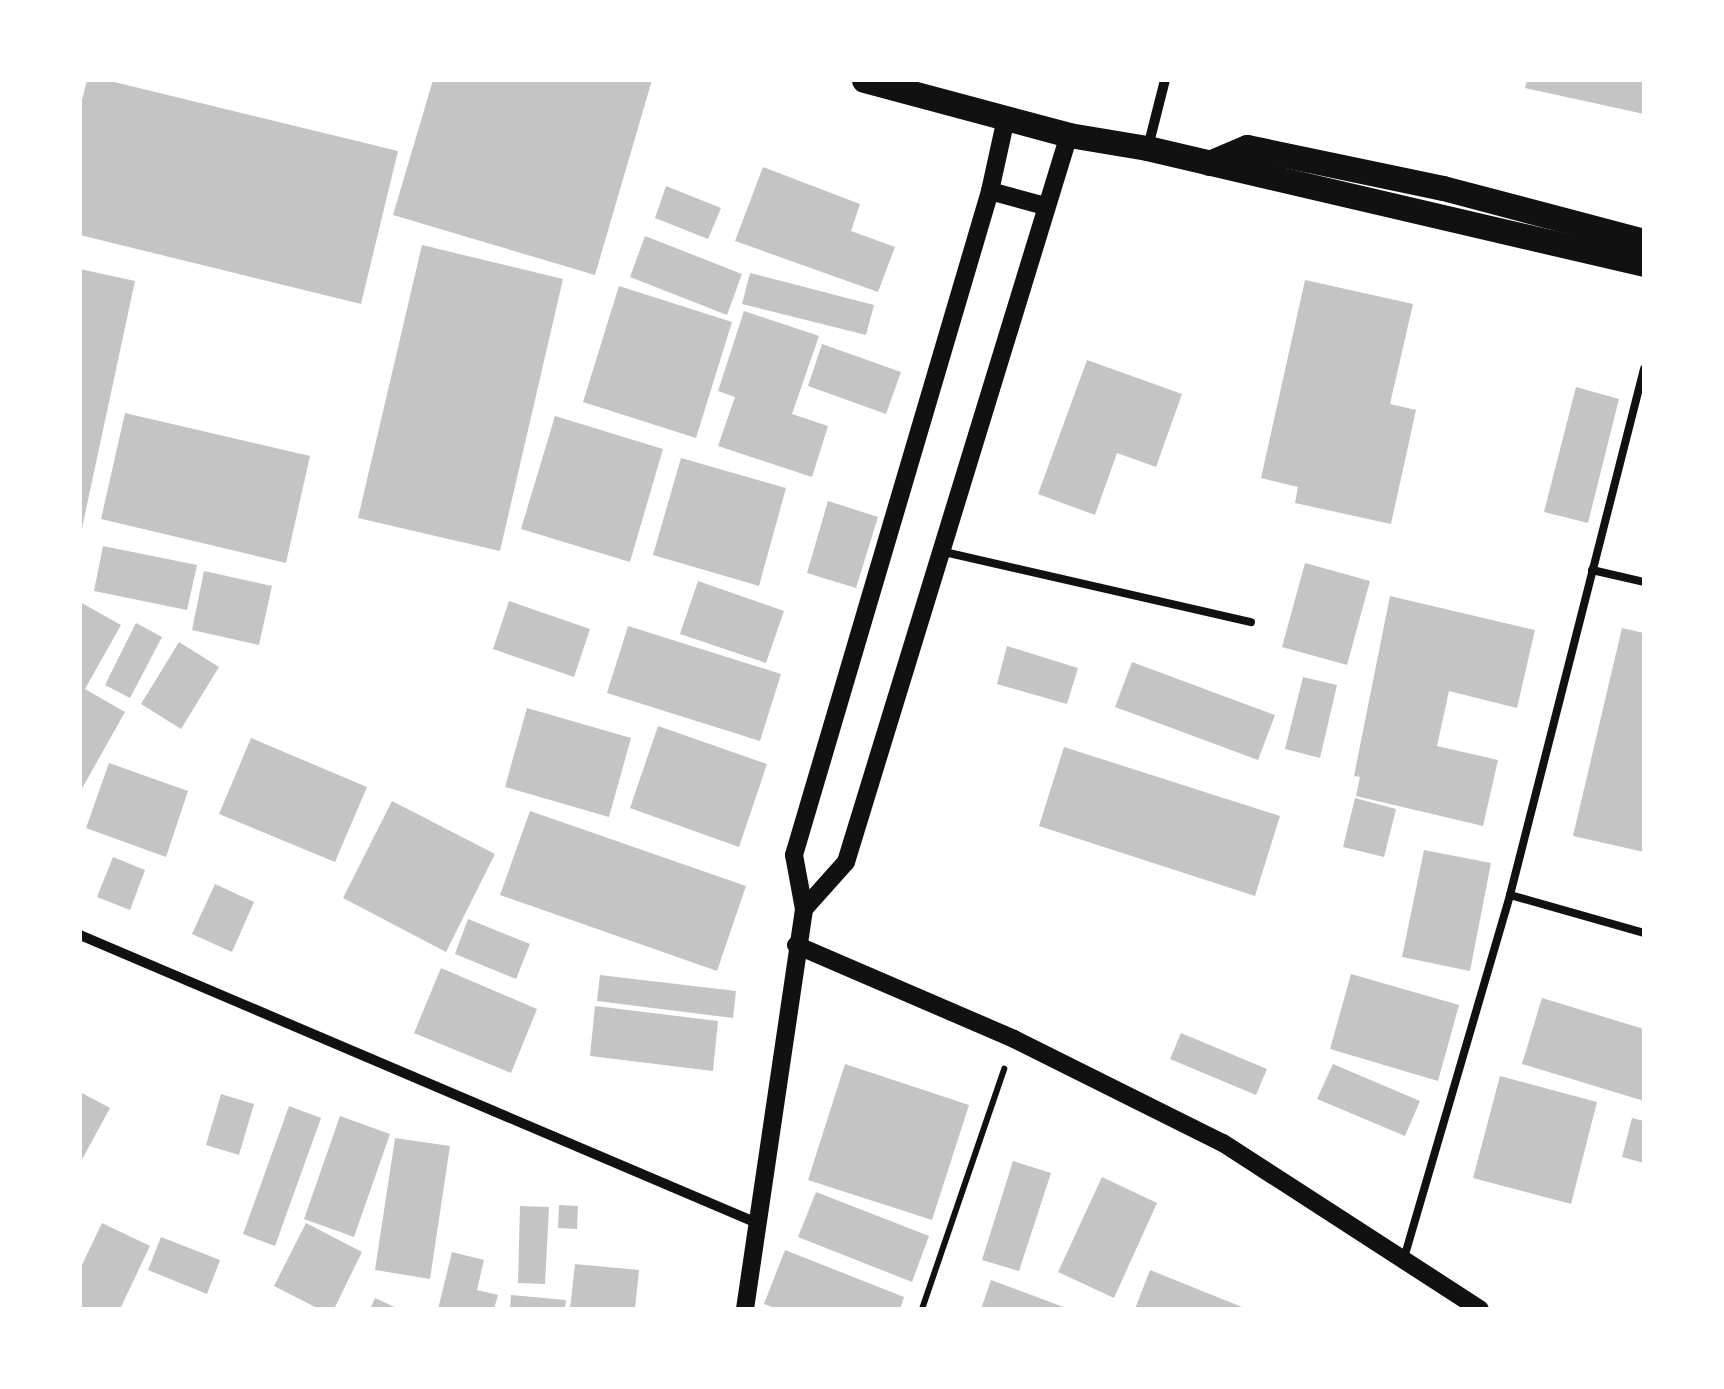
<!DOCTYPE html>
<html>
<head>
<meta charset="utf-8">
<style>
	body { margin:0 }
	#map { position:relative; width:1724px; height:1389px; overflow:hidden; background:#fff; font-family:"DM Sans",sans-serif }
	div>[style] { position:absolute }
	.building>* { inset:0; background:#c4c4c4 }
	.path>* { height:6px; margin:-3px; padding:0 3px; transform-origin:3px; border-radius:3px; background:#111 }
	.service>* { height:8px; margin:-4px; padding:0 4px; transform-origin:4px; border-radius:4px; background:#111 }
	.minor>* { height:10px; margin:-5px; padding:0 5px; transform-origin:5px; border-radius:5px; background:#111 }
	.tertiary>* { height:18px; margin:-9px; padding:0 9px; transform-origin:9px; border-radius:9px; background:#111 }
	.primary>* { height:25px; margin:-12.5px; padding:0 12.5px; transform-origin:12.5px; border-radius:12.5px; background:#111 }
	span { translate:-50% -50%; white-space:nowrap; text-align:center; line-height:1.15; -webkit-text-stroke:10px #fff; paint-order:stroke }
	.frame { position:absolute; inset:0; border:82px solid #fff; pointer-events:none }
</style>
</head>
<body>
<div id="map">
	<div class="building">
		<i style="clip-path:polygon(87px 80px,106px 80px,398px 151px,361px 304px,80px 235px,80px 108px)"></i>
		<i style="clip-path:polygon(433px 80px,652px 80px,595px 275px,393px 215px)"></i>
		<i style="clip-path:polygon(1527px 80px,1644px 80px,1644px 114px,1525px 88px)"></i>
		<i style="clip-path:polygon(763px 167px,860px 204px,851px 231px,895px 247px,878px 292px,735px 241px)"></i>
		<i style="clip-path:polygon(666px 186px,721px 208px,708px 239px,655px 218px)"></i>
		<i style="clip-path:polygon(645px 236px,742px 274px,727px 315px,630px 277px)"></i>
		<i style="clip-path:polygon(422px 245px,563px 279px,500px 551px,358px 518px)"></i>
		<i style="clip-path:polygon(80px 269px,135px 281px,82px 528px,80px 528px)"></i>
		<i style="clip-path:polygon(750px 273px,874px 305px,866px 335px,742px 304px)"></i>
		<i style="clip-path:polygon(1305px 280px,1413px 304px,1390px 404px,1416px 410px,1391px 524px,1295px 503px,1298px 487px,1261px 478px)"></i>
		<i style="clip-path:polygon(619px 286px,732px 322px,696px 438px,583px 402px)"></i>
		<i style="clip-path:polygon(744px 311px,819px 336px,792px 414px,828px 426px,812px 477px,718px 446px,735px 397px,718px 391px)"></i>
		<i style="clip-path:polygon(822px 344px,901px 372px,886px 414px,808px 386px)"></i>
		<i style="clip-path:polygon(1087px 360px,1182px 394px,1156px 467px,1117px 453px,1095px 515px,1038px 494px)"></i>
		<i style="clip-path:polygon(1576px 387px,1619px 399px,1588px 523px,1544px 512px)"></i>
		<i style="clip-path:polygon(125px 413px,310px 456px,286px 563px,101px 519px)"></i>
		<i style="clip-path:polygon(555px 416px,663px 449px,630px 562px,521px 529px)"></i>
		<i style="clip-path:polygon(681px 458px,786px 488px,759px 586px,653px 555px)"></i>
		<i style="clip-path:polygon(828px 501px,878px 517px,856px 588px,807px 573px)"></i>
		<i style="clip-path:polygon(103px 546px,197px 565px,187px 610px,94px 591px)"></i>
		<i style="clip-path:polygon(1305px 563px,1370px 581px,1347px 665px,1282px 647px)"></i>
		<i style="clip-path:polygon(204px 571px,272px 586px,259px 645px,192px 630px)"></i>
		<i style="clip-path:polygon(698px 581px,784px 611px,766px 663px,680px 634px)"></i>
		<i style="clip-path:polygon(1390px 596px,1535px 630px,1517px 708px,1449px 691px,1437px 746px,1498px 760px,1483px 826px,1356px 796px,1360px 777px,1354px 776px)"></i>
		<i style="clip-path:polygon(509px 601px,590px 629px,574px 677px,493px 649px)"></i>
		<i style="clip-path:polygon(80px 602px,121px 625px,85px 689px,125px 712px,80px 792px)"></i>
		<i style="clip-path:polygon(136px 623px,162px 637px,130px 698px,105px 685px)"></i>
		<i style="clip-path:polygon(628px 626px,781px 674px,760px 741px,607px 693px)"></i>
		<i style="clip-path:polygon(1622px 628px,1644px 633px,1644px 852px,1573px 836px)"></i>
		<i style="clip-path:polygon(179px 642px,219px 667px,181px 729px,141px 704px)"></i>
		<i style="clip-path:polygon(1007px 646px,1078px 668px,1067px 704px,997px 684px)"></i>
		<i style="clip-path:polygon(1132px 662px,1275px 715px,1258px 760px,1115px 707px)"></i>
		<i style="clip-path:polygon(1303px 677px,1337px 685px,1320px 758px,1285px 749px)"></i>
		<i style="clip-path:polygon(527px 708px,631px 738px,609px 817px,505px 787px)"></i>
		<i style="clip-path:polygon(658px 726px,767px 764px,739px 847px,630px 808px)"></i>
		<i style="clip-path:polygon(251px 738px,367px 787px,335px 862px,219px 814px)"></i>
		<i style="clip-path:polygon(1064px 747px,1280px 816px,1255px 896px,1039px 826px)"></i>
		<i style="clip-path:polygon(109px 763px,188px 791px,166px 857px,86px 828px)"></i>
		<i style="clip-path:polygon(1355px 798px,1396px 809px,1384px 857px,1343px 847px)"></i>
		<i style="clip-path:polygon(392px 801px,495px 854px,446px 952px,343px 898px)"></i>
		<i style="clip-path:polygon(530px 811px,746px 886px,717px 971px,500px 895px)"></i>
		<i style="clip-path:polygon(1424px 850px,1491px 863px,1470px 971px,1402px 957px)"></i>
		<i style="clip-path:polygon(113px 857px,145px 870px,130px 910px,97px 897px)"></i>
		<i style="clip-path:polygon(215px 884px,254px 902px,232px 952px,192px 934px)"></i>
		<i style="clip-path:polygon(468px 919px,530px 944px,516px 979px,455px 954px)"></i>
		<i style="clip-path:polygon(441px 968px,537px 1009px,511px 1073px,414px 1033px)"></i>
		<i style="clip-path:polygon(1351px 974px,1459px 1005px,1438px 1081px,1330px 1049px)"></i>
		<i style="clip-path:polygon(600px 975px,736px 991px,733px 1018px,597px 1001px)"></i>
		<i style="clip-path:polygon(1542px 998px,1644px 1029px,1644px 1101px,1522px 1064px)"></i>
		<i style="clip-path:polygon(595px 1006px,718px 1021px,713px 1071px,590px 1056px)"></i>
		<i style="clip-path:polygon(1181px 1033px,1267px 1069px,1256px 1095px,1170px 1059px)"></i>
		<i style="clip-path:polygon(845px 1064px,969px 1105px,932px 1220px,808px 1180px)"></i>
		<i style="clip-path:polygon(1333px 1064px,1420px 1101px,1405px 1136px,1317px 1099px)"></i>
		<i style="clip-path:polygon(1500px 1076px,1597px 1102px,1571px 1204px,1473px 1178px)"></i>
		<i style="clip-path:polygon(80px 1092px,110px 1108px,80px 1163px)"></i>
		<i style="clip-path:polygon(221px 1094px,254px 1104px,239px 1155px,206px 1145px)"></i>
		<i style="clip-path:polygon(289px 1106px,321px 1118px,275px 1246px,243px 1234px)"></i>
		<i style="clip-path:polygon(340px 1116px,390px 1134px,354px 1237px,304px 1219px)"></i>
		<i style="clip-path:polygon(1632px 1118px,1644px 1121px,1644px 1163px,1622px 1157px)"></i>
		<i style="clip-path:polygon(395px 1138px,450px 1146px,430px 1279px,375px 1270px)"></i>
		<i style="clip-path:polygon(1013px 1161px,1051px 1173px,1019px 1271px,982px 1260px)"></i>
		<i style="clip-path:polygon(1102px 1177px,1157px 1203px,1114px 1298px,1058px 1272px)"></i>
		<i style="clip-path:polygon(816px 1192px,929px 1236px,912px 1282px,798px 1237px)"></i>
		<i style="clip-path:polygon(559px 1205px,578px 1206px,577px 1229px,558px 1228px)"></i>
		<i style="clip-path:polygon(520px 1206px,549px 1207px,545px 1284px,518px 1283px)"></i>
		<i style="clip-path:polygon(102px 1223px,150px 1246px,120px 1309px,80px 1309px,80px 1269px)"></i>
		<i style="clip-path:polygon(306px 1223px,362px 1252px,334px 1309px,319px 1309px,274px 1286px)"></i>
		<i style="clip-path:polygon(161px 1237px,220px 1260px,207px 1294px,148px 1270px)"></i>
		<i style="clip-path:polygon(785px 1250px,904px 1297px,900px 1309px,778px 1309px,764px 1304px)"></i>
		<i style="clip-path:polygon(452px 1252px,484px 1260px,477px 1290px,498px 1295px,494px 1309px,438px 1309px)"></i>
		<i style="clip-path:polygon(575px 1264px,639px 1270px,635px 1309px,570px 1309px)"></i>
		<i style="clip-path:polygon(1150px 1270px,1247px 1309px,1135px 1309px)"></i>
		<i style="clip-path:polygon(991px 1280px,1069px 1309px,981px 1309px)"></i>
		<i style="clip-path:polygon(511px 1295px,566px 1300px,565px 1309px,510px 1309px)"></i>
		<i style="clip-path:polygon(375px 1298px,399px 1309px,370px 1309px)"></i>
	</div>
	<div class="path">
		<i style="left:922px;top:1309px;width:254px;rotate:-71.1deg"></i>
	</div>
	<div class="service">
		<i style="left:940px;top:551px;width:319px;rotate:12.9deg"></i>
		<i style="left:1592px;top:570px;width:53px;rotate:13deg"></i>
		<i style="left:1510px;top:895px;width:139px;rotate:15.8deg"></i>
		<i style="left:1404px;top:1258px;width:378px;rotate:-73.7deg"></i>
		<i style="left:1510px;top:895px;width:543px;rotate:-75.71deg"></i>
	</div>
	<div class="minor">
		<i style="left:1148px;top:147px;width:69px;rotate:-75.8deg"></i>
		<i style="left:80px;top:935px;width:736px;rotate:23.05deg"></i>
	</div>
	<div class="tertiary">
		<i style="left:990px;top:191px;width:57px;rotate:15.3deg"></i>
		<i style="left:804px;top:909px;width:63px;rotate:-48.2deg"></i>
		<i style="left:846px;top:862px;width:760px;rotate:-72.95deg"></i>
		<i style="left:796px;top:945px;width:237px;rotate:23.3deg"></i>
		<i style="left:1014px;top:1039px;width:233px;rotate:26.5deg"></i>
		<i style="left:1223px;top:1143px;width:306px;rotate:32.9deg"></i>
		<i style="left:745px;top:1309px;width:404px;rotate:-81.6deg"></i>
		<i style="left:804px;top:909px;width:55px;rotate:-100.5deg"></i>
		<i style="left:794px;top:855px;width:692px;rotate:-73.55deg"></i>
		<i style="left:990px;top:191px;width:75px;rotate:-77.6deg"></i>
	</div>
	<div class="primary">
		<i style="left:864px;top:80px;width:212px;rotate:15deg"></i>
		<i style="left:1069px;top:135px;width:79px;rotate:9.5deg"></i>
		<i style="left:1147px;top:148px;width:510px;rotate:13.14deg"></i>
		<i style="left:1209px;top:163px;width:41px;rotate:-22.8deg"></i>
		<i style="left:1247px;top:147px;width:200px;rotate:11.8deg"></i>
		<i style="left:1443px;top:188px;width:208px;rotate:14.8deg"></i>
	</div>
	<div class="frame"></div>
</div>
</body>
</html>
